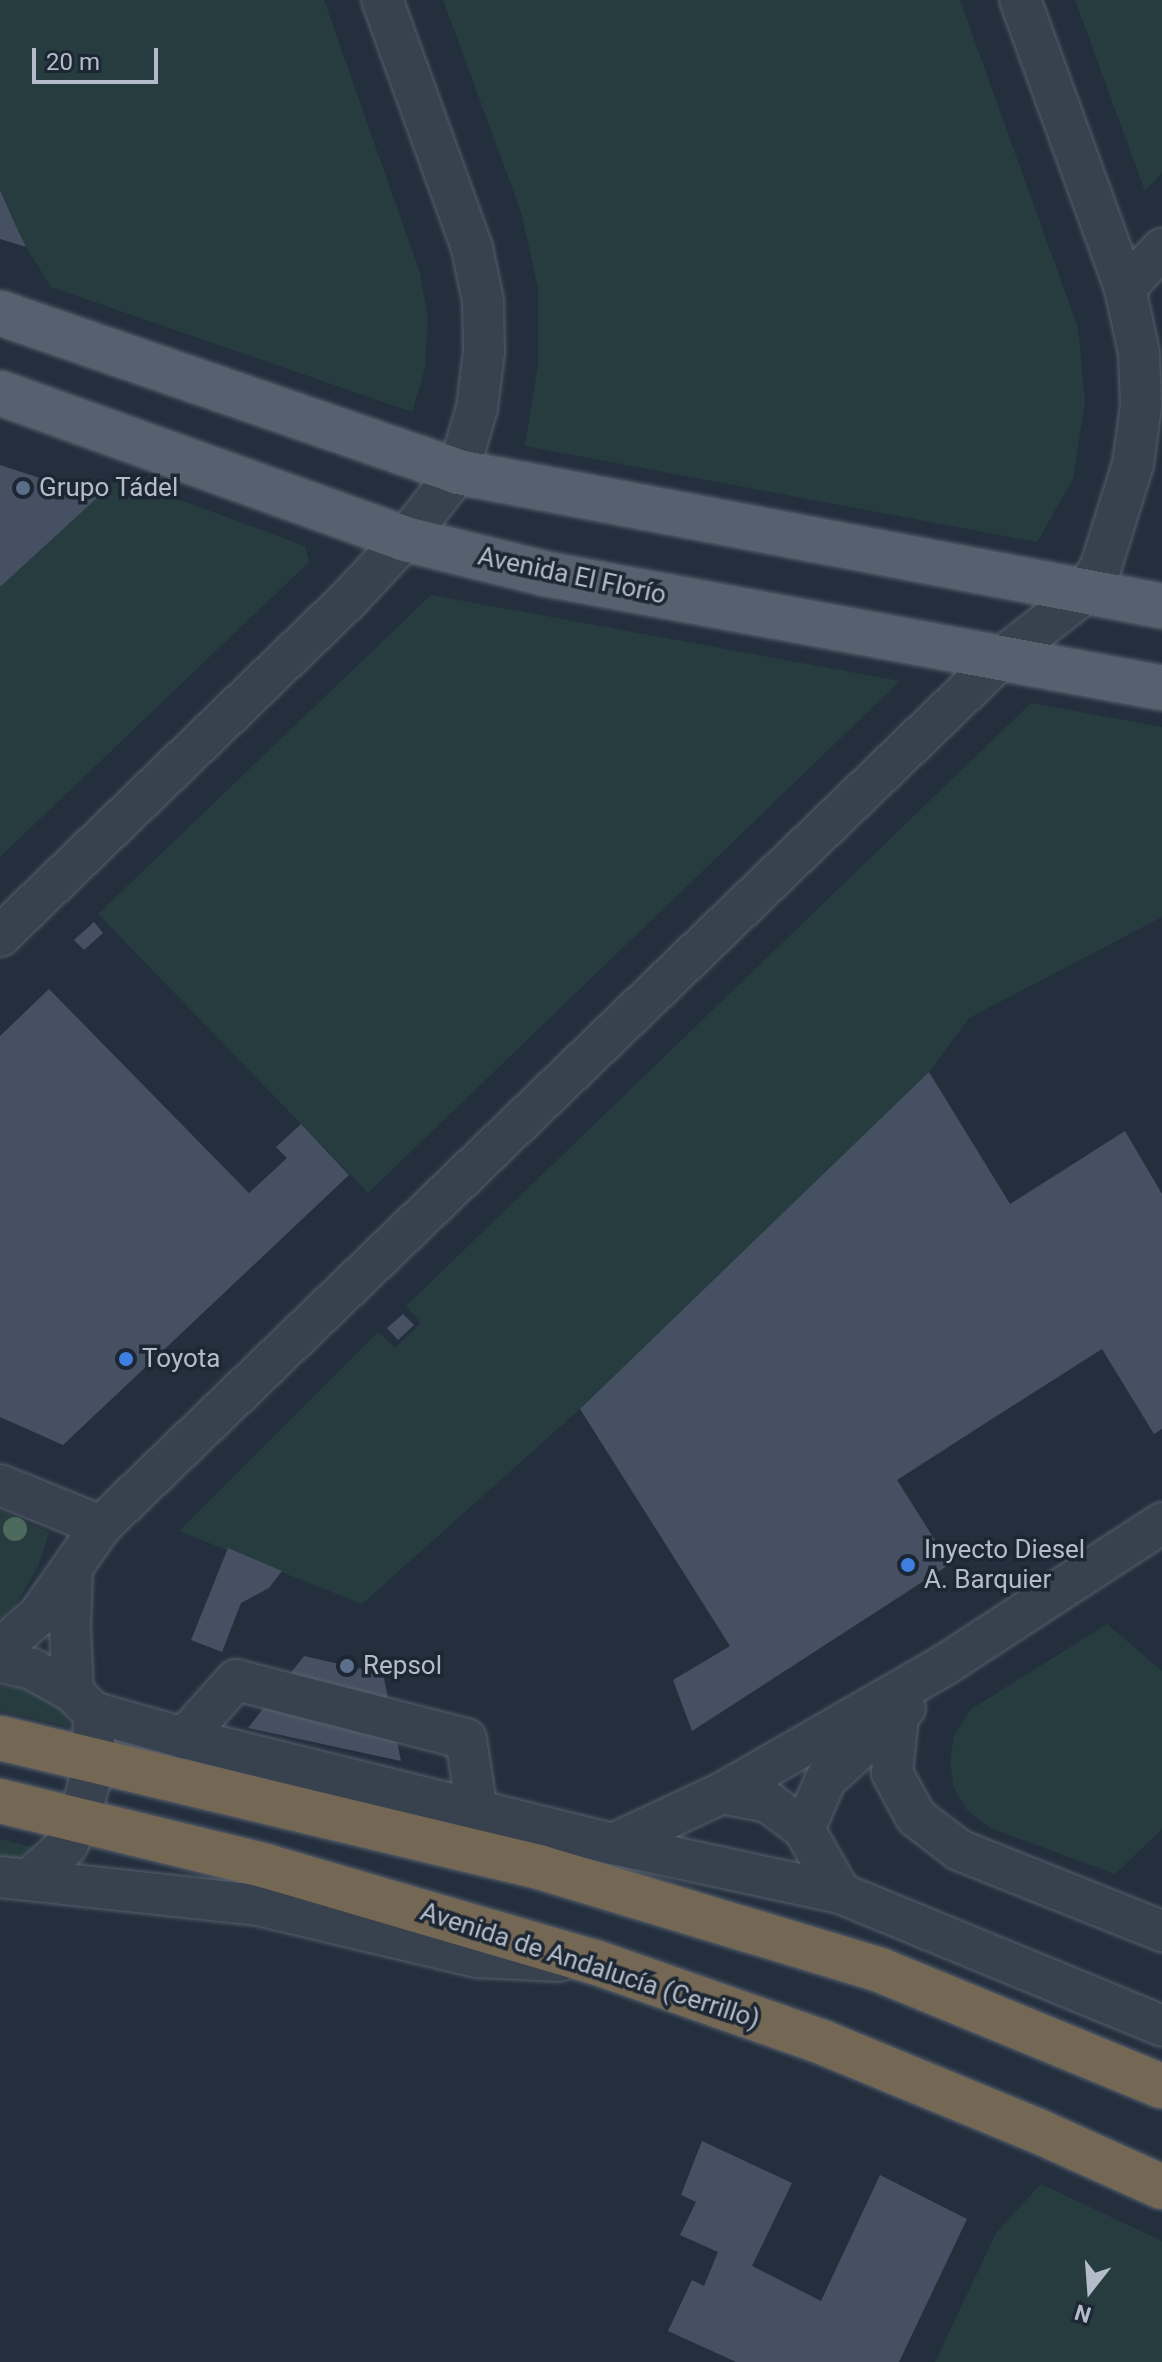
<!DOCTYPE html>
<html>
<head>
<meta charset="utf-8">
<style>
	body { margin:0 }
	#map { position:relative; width:1162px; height:2362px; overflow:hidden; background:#242f3e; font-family:Roboto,sans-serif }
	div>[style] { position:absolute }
	.green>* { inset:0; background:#263c3f }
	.building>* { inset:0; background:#455162 }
	.roads { filter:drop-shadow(0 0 2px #565f6c) drop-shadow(0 0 2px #565f6c) }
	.minor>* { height:40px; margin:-20px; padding:0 20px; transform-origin:20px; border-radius:20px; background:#38414e }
	.major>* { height:44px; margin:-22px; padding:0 22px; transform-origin:22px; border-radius:22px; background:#56606e }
	.highway>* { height:44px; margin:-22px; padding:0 22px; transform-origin:22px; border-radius:22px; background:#746855 }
	.trees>* { width:24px; height:24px; margin:-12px; border-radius:50%; background:#4b6a5d }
	.dots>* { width:22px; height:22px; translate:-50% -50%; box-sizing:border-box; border:4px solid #1d2633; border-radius:50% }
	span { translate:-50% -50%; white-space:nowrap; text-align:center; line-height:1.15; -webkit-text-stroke:7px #1d2633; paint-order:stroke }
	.poi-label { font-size:26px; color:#b4bcc9 }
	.left { translate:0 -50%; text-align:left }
	.street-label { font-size:26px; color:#b4bcc9 }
	.north { position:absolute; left:1050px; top:2250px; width:80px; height:80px; -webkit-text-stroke:6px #1d2633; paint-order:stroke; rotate:197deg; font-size:22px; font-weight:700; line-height:32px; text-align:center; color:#b4bcc9 }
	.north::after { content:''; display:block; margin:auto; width:28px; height:36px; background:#b4bcc9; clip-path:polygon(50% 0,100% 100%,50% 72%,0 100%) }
	.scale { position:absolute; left:32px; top:48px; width:126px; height:36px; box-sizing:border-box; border:4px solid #b4bcc9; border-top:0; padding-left:10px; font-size:24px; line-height:28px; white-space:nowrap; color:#b4bcc9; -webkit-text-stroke:6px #1d2633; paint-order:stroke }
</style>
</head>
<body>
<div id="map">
	<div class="green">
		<i style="clip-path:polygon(0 0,324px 0,420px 273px,428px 318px,425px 368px,412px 412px,51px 287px,26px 247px,0 190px)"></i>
		<i style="clip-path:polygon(443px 0,960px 0,1078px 328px,1085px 402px,1073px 479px,1037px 542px,525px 446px,538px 364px,538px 288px,521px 212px)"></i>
		<i style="clip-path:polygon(1075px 0,1162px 0,1162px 173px,1145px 191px)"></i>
		<i style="clip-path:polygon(118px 477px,305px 546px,309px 562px,0 857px,0 587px)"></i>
		<i style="clip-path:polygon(431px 595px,900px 681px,368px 1193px,98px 914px)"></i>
		<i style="clip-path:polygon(1031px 703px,1162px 727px,1162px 917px,969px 1018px,929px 1072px,751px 1245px,580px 1409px,362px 1604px,179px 1531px,378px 1332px,395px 1348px,421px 1323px,406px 1306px)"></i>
		<i style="clip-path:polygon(0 1510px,49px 1532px,38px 1567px,16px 1604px,0 1619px)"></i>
		<i style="clip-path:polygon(1107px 1624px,1162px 1671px,1162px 1829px,1115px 1874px,990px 1828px,967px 1810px,954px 1788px,950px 1762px,954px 1736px,971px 1709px)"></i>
		<i style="clip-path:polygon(0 1686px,27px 1689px,49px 1699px,64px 1712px,70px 1727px,0 1711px)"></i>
		<i style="clip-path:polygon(0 1839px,36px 1848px,16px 1858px,0 1860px)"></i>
		<i style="clip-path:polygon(1041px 2184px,1162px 2241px,1162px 2362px,935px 2362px,996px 2233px)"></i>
	</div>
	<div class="building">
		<i style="clip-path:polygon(0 190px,16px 226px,26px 247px,0 239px)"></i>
		<i style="clip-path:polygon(0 465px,98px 497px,0 587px)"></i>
		<i style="clip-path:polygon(94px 922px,103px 933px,84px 950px,74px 940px)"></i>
		<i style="clip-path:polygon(49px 989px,249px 1193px,287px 1158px,276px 1147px,301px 1124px,349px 1175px,63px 1445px,0 1417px,0 1036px)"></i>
		<i style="clip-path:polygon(929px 1072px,1010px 1204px,1125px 1131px,1162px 1194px,1162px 1429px,1154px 1434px,1102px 1349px,995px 1417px,897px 1480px,950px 1564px,692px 1731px,673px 1680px,730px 1646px,580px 1409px)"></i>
		<i style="clip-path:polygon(403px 1314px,414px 1325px,398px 1340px,387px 1328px)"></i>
		<i style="clip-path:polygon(228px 1548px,282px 1571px,269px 1588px,241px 1603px,222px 1652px,191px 1640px)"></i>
		<i style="clip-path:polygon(304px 1656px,383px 1674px,401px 1761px,248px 1728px)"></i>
		<i style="clip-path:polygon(702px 2141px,792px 2183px,752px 2266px,821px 2301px,880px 2175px,967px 2219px,899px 2362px,736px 2362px,668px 2331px,692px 2280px,704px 2286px,718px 2252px,680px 2235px,696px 2202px,681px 2195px)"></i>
	</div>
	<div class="roads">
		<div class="minor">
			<i style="left:1125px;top:288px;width:54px;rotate:-46.5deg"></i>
			<i style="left:0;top:936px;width:482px;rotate:-44deg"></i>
			<i style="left:347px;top:601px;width:85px;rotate:-46.9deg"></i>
			<i style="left:405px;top:539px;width:85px;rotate:-51.7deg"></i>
			<i style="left:458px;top:472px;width:67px;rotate:-73.5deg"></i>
			<i style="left:477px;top:408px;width:56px;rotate:-82.9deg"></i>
			<i style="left:484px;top:352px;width:51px;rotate:-91.1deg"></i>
			<i style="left:483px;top:301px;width:54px;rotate:-101.7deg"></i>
			<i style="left:472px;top:248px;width:264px;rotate:-109.9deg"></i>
			<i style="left:0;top:1485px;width:109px;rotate:22.1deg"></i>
			<i style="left:72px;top:1572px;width:55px;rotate:92.1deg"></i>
			<i style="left:70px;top:1627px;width:65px;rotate:87.4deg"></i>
			<i style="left:0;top:1649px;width:52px;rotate:-41.1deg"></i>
			<i style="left:39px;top:1615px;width:108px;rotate:-55.1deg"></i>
			<i style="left:101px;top:1526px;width:1249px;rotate:-43.96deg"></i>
			<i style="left:1000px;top:659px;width:109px;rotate:-37.9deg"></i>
			<i style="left:1086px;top:592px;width:30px;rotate:-60deg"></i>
			<i style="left:1101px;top:566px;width:107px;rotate:-72.6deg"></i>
			<i style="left:1133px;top:464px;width:59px;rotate:-82.1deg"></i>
			<i style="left:1141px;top:406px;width:53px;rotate:-92.2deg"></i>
			<i style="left:1139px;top:353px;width:66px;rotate:-102.2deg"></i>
			<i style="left:1125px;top:288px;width:307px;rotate:-110deg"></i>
			<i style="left:0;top:1662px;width:33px;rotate:12deg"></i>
			<i style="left:32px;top:1669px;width:47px;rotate:29.3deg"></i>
			<i style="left:73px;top:1692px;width:28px;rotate:46deg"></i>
			<i style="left:92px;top:1712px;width:96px;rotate:15.8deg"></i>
			<i style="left:184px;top:1738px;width:442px;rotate:13.9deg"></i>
			<i style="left:613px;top:1844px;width:232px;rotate:12.2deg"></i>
			<i style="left:840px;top:1893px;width:348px;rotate:22.4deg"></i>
			<i style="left:898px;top:1716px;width:57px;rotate:96deg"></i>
			<i style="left:892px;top:1773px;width:50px;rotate:61.4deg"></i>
			<i style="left:916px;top:1817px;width:54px;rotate:37.5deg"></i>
			<i style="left:959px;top:1850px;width:219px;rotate:21.8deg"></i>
			<i style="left:184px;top:1738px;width:78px;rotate:-48.1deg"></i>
			<i style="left:236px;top:1680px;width:237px;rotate:14.4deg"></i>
			<i style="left:466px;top:1739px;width:73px;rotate:81.3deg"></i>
			<i style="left:722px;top:1793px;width:47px;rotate:11.1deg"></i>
			<i style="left:768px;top:1802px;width:45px;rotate:36.9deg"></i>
			<i style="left:804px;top:1829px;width:73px;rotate:60.6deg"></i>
			<i style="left:804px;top:1829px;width:55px;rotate:-66.3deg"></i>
			<i style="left:826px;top:1779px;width:106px;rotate:-41.9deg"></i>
			<i style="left:613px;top:1844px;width:120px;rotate:-25.1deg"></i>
			<i style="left:722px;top:1793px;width:258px;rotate:-29.9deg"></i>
			<i style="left:946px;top:1664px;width:258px;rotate:-33.1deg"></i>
			<i style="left:0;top:1877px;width:260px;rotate:6.2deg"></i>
			<i style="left:258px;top:1905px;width:225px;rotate:13.4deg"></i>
			<i style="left:477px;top:1957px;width:82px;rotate:2.8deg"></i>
			<i style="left:31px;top:1878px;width:49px;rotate:-42.5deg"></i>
			<i style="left:67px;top:1845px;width:28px;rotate:-64deg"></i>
			<i style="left:79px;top:1820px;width:61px;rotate:-74.8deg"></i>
			<i style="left:95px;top:1761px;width:33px;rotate:-93deg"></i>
		</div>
		<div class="major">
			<i style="left:0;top:313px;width:485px;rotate:19.1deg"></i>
			<i style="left:458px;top:472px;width:717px;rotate:10.78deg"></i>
			<i style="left:0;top:393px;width:431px;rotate:19.8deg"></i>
			<i style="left:405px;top:539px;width:145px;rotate:13.9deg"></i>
			<i style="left:546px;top:574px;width:626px;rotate:10.48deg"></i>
		</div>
		<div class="highway">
			<i style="left:0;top:1738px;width:554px;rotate:13.46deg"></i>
			<i style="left:539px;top:1867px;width:356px;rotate:16.8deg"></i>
			<i style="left:880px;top:1970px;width:305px;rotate:22.4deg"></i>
			<i style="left:0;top:1801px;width:274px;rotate:13.7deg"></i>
			<i style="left:266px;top:1866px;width:343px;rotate:16.3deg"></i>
			<i style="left:595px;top:1962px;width:241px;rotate:19.4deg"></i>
			<i style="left:822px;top:2042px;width:234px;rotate:22.4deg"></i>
			<i style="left:1038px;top:2131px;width:136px;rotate:24.3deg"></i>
		</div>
	</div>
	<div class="trees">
		<i style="left:15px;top:1529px"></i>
	</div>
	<div class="dots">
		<i style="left:23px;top:488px;background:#5c6f8a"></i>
		<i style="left:126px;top:1359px;background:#3f7fe0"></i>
		<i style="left:908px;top:1565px;background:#3f7fe0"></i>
		<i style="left:347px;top:1666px;background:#5c6f8a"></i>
	</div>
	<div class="poi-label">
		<span class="left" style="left:39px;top:488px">Grupo Tádel</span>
		<span class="left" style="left:142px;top:1359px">Toyota</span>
		<span class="left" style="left:924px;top:1565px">Inyecto Diesel<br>A. Barquier</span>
		<span class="left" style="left:363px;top:1666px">Repsol</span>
	</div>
	<div class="street-label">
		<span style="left:572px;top:576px;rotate:12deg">Avenida El Florío</span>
		<span style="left:590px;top:1966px;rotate:18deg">Avenida de Andalucía (Cerrillo)</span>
	</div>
	<div class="north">N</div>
	<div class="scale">20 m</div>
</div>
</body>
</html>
